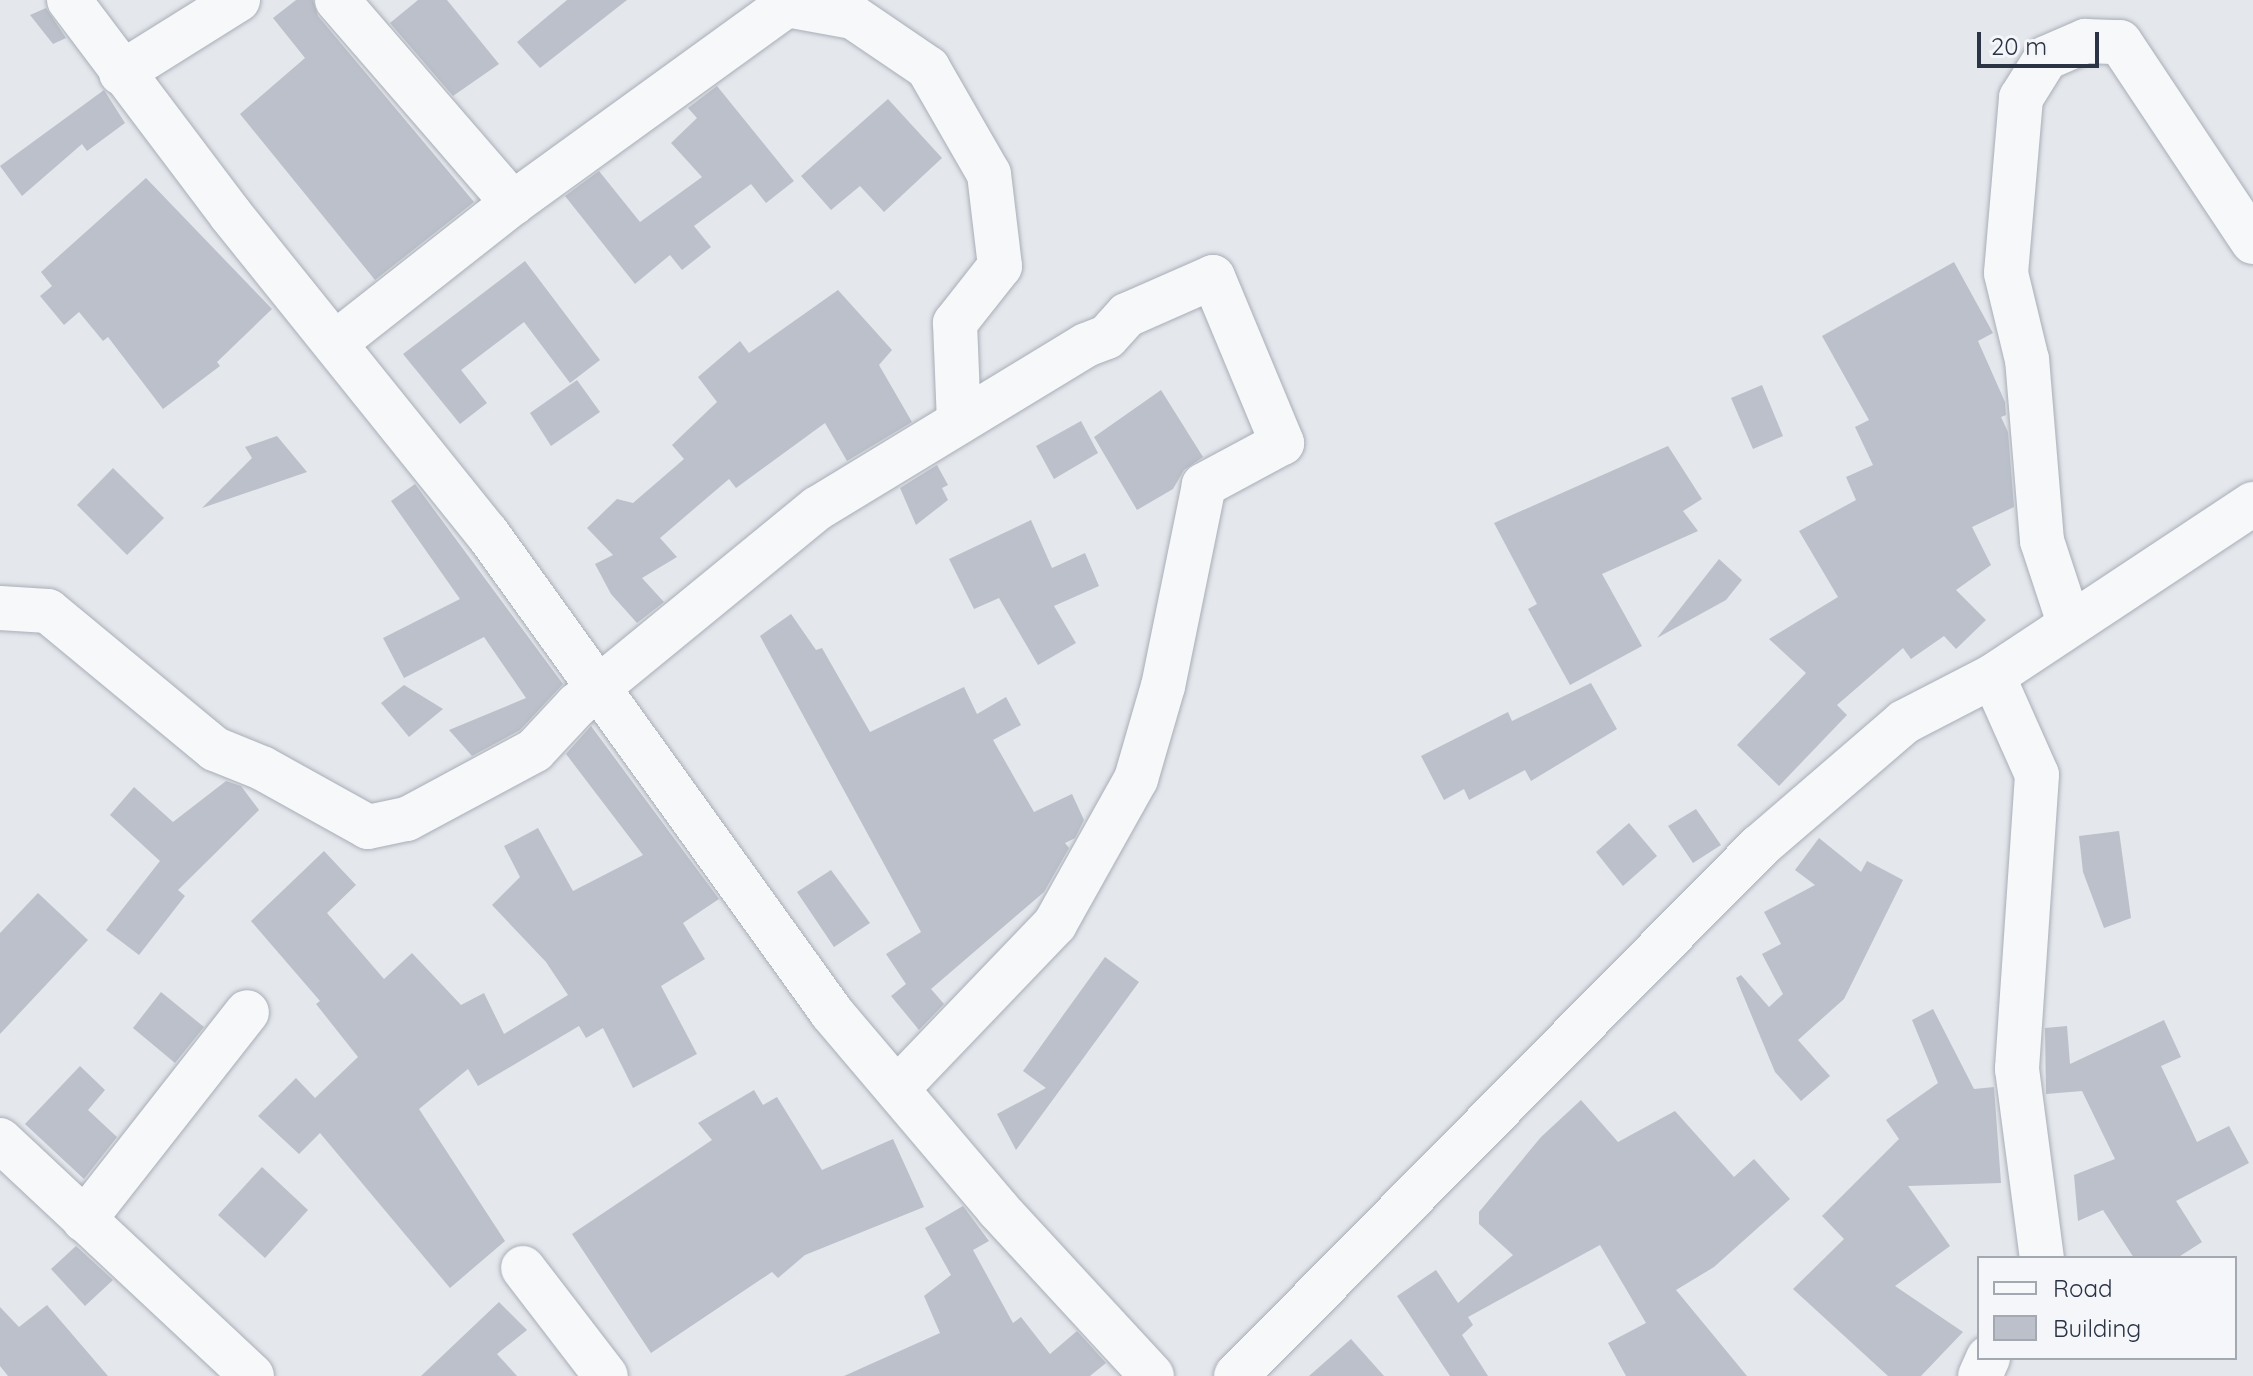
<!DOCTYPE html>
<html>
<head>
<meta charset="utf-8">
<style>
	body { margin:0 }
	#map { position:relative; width:2253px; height:1376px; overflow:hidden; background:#e4e7ec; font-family:Quicksand,sans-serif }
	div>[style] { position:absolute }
	.building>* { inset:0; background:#bbc0ca }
	.roads { filter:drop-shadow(0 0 2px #a9aeb7) drop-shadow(0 0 2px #a9aeb7) }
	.minor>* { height:44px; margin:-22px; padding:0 22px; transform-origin:22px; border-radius:22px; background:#f7f8fa }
	.tertiary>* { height:44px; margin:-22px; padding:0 22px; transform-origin:22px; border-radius:22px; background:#f7f8fa }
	span { translate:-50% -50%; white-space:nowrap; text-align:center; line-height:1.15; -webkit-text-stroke:8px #f4f6f9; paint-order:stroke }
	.legend { position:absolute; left:1977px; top:1256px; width:260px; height:104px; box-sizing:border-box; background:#f4f6f9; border:2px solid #a4a8b1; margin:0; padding:10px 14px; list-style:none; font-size:24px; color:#2b3445 }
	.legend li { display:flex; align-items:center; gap:16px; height:40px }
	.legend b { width:40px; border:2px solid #a4a8b1 }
	.scale { position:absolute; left:1977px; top:32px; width:122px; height:36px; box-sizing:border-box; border:4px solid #2b3445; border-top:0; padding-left:10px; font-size:24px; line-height:28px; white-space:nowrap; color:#2b3445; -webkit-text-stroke:6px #f4f6f9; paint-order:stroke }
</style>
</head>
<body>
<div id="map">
	<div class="building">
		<i style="clip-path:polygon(296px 0,313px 0,318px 16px,474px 202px,375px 280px,240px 114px,305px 58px,273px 18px)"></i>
		<i style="clip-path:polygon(418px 0,447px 0,499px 64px,453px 96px,390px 23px)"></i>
		<i style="clip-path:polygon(567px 0,627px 0,540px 68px,517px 42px)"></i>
		<i style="clip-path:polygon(46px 8px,66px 38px,53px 44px,30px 15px)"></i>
		<i style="clip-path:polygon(717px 86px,794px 181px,766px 203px,751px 184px,694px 226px,711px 247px,682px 270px,670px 255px,635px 284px,565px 196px,599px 171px,640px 222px,702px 177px,671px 143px,697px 118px,688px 108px)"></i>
		<i style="clip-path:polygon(104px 90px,125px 123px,87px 151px,82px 144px,22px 196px,0 166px)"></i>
		<i style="clip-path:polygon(888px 99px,942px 158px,884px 212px,860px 186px,831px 210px,801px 176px)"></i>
		<i style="clip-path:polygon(146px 178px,272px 309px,217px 362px,220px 366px,163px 409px,108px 337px,103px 341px,79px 312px,64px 325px,40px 296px,52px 286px,41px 272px)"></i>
		<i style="clip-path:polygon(525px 261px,600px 360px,570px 383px,524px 322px,461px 370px,487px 403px,460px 424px,403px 354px)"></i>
		<i style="clip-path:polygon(1954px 262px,1993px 333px,1978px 341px,2005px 402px,2006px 415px,2001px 417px,2008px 432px,2014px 507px,1972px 527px,1991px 565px,1956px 590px,1986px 620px,1956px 649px,1944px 636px,1911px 659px,1903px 648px,1837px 705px,1847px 715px,1779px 786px,1737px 745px,1806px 673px,1769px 639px,1838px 597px,1799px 531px,1856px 500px,1846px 477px,1873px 465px,1855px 427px,1869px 420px,1822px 336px)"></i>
		<i style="clip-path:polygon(838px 290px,892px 350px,879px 365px,912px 422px,847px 461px,825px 423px,736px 488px,729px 479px,660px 538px,677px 557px,642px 578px,664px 602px,637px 623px,611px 594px,595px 564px,613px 555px,587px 528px,617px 499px,633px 503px,684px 459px,672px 445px,717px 402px,698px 377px,740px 341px,749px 353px)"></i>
		<i style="clip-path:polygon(577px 380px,600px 412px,551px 446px,530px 413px)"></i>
		<i style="clip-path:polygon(1762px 385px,1783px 436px,1753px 449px,1731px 398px)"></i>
		<i style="clip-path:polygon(1161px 390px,1203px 457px,1184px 470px,1173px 489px,1137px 510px,1094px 437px)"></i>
		<i style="clip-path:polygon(1081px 421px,1098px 453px,1054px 479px,1036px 446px)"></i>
		<i style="clip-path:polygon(277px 436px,307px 472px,202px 508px,252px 458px,245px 447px)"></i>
		<i style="clip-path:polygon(1668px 446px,1702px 499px,1683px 511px,1698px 531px,1602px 574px,1642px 646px,1570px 685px,1528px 609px,1537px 604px,1494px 523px)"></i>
		<i style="clip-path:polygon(937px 465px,948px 485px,942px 488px,948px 500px,916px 525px,900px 488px)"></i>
		<i style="clip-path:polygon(113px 468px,164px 518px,127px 555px,77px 505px)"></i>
		<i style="clip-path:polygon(415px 484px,563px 684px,520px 730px,472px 756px,449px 730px,526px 698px,484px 637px,404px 678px,383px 638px,460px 599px,391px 501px)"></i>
		<i style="clip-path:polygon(1031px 520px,1052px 568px,1085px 553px,1099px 586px,1054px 606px,1076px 643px,1038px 665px,999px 598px,974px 609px,949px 559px)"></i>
		<i style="clip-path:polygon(1719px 559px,1742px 580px,1726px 600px,1657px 638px)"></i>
		<i style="clip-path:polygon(791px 614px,816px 650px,822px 648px,870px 732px,964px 687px,977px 714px,1006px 697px,1021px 725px,993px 740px,1034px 812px,1072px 794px,1084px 820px,1075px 838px,1065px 843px,1069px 848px,1044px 892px,931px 989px,944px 1004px,919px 1030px,891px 996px,906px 984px,886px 954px,921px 932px,760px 636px)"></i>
		<i style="clip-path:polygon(1591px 683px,1617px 729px,1531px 781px,1525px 770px,1469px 800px,1464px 789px,1444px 800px,1421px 756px,1508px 712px,1512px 721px)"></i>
		<i style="clip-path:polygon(404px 685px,443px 709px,409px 737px,381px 703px)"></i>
		<i style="clip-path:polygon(591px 726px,719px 899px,683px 923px,705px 959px,661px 986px,697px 1054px,633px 1088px,603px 1028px,586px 1038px,579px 1026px,478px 1086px,468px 1069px,419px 1109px,505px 1241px,450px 1288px,320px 1133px,299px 1154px,258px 1116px,296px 1078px,315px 1098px,358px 1057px,316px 1004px,320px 1001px,251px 921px,324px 851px,356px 885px,327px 913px,384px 979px,412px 953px,461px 1005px,484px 993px,504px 1034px,568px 995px,546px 962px,492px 905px,520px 877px,504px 846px,538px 828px,573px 891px,643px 855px,566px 754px)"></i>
		<i style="clip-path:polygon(226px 781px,241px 786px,259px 810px,178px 890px,185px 896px,139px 955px,106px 930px,160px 861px,110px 815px,134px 787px,173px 822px)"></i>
		<i style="clip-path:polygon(1696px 809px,1721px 845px,1693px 863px,1668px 826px)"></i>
		<i style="clip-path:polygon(1629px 823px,1657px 856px,1623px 886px,1596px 852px)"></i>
		<i style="clip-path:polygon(2119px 831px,2131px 918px,2104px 928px,2083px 872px,2079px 836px)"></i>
		<i style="clip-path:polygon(1819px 838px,1861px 872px,1867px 861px,1903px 880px,1844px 999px,1798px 1040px,1830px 1076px,1801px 1101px,1775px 1072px,1736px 978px,1741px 975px,1769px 1007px,1783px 994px,1762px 954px,1781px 944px,1764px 912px,1815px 885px,1795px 870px)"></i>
		<i style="clip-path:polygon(831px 870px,870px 923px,834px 947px,797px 892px)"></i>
		<i style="clip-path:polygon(38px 893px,88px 940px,0 1034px,0 933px)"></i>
		<i style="clip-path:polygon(1105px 957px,1139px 982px,1016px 1150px,997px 1114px,1046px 1088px,1023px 1071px)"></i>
		<i style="clip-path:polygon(161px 992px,204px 1027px,175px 1063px,133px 1028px)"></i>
		<i style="clip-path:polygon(1933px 1009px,1974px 1089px,1994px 1087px,2001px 1183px,1908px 1186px,1950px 1246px,1895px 1286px,1963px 1332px,1921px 1376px,1888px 1376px,1793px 1289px,1844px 1239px,1822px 1216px,1899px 1139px,1886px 1120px,1938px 1083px,1912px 1020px)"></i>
		<i style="clip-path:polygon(2164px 1020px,2181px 1057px,2161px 1066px,2197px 1142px,2229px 1126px,2249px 1163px,2176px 1201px,2202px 1242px,2177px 1258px,2134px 1258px,2103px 1210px,2078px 1221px,2074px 1175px,2115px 1159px,2082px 1091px,2046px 1094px,2045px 1028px,2067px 1026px,2070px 1064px)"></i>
		<i style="clip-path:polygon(80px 1066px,105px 1090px,88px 1110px,117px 1137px,84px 1179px,25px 1124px)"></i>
		<i style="clip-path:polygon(754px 1090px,763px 1105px,777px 1097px,822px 1170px,893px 1139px,924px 1207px,805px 1255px,778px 1278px,772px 1272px,651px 1353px,572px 1234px,712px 1140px,698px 1123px)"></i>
		<i style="clip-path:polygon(1581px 1100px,1618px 1142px,1675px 1111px,1734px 1177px,1754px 1159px,1790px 1199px,1714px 1267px,1676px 1290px,1747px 1376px,1626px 1376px,1608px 1343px,1646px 1323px,1600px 1245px,1468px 1317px,1473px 1325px,1462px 1335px,1488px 1376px,1450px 1376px,1397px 1296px,1436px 1270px,1458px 1303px,1513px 1255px,1479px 1224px,1479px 1212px,1541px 1137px)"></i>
		<i style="clip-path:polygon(262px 1167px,308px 1210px,265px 1258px,218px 1215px)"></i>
		<i style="clip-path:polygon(963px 1206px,989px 1241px,973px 1250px,1013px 1323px,1021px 1317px,1050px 1354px,1077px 1331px,1106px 1363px,1090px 1376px,844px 1376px,940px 1333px,924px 1296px,951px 1275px,925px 1228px)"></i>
		<i style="clip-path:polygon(76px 1246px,113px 1280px,85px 1306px,51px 1269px)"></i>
		<i style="clip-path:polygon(499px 1302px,527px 1330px,497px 1354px,517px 1376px,421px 1376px)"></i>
		<i style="clip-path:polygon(47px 1305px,108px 1376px,8px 1376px,0 1366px,0 1307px,19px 1327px)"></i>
		<i style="clip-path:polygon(1351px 1339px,1384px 1376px,1309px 1376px)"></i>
	</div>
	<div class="roads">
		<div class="minor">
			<i style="left:337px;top:0;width:269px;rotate:49.1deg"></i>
			<i style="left:121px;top:73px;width:138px;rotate:-32deg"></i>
			<i style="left:335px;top:343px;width:226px;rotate:-38.2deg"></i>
			<i style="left:513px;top:203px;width:338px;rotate:-35.9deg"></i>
			<i style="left:787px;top:5px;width:67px;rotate:10.3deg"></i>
			<i style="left:853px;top:17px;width:91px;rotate:34.2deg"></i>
			<i style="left:928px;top:68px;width:122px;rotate:60.1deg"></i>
			<i style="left:989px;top:174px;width:93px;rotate:83.2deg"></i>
			<i style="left:1000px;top:266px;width:73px;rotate:128.3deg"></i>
			<i style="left:955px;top:323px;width:99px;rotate:87.7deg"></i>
			<i style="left:0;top:608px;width:48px;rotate:3.6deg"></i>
			<i style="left:48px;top:611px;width:217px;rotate:39.6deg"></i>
			<i style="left:215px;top:749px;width:51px;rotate:22deg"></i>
			<i style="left:262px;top:768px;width:121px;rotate:29.1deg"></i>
			<i style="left:368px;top:827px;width:40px;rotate:-12deg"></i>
			<i style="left:407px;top:819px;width:145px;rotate:-28.3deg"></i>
			<i style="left:535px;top:750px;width:62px;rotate:-47deg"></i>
			<i style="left:577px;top:705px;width:311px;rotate:-39.3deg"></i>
			<i style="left:818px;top:508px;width:314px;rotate:-31.3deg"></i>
			<i style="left:1086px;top:345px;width:22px;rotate:-21deg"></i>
			<i style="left:1107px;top:337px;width:30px;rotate:-48deg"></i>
			<i style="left:1127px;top:315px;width:94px;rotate:-23.8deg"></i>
			<i style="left:1213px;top:277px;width:180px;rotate:67.4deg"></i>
			<i style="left:1282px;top:443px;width:89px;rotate:151.7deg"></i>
			<i style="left:1204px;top:485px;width:205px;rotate:101.5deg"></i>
			<i style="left:1163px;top:686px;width:97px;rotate:106.2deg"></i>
			<i style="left:1136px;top:779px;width:166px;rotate:119.2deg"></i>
			<i style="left:1055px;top:924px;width:228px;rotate:133.8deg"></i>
			<i style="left:2069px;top:623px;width:86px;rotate:-108.2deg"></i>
			<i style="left:2042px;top:541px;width:182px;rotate:-94.7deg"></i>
			<i style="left:2027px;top:360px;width:89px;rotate:-103.6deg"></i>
			<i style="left:2006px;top:273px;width:176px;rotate:-85.1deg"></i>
			<i style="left:2021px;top:98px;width:47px;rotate:-58deg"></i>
			<i style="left:2046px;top:58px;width:43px;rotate:-23.6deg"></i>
			<i style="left:2085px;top:41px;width:35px;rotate:2deg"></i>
			<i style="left:2120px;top:42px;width:240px;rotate:56.4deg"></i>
			<i style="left:1993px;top:676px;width:108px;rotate:66deg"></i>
			<i style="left:2037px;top:775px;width:295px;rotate:93.9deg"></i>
			<i style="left:2017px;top:1069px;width:191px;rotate:82.5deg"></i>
			<i style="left:0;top:1140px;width:345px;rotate:43.1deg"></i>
			<i style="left:84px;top:1220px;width:264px;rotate:-51.9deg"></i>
			<i style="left:523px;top:1268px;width:136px;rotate:52.5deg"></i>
			<i style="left:1236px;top:1376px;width:745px;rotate:-45.33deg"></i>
			<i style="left:1760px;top:846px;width:190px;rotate:-40.7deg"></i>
			<i style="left:1904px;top:722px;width:100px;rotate:-27.3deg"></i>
			<i style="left:1993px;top:676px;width:312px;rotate:-33.5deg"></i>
			<i style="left:1980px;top:1376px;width:20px;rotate:-66deg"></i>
		</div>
		<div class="tertiary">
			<i style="left:69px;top:0;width:269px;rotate:53deg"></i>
			<i style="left:231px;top:215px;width:408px;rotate:51.2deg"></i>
			<i style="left:487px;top:533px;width:591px;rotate:54.29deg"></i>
			<i style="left:832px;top:1013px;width:257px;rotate:49.7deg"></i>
			<i style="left:998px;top:1209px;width:227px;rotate:47.3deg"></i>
		</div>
	</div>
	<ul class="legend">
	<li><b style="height:10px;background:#f7f8fa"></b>Road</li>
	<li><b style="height:22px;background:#bbc0ca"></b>Building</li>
	</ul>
	<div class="scale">20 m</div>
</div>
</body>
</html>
